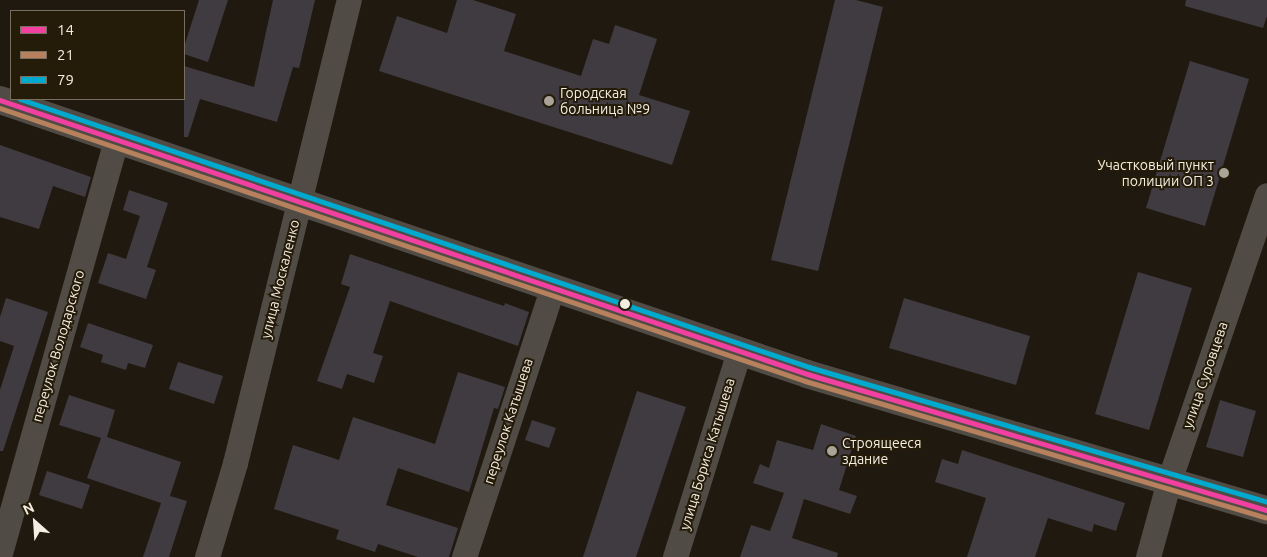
<!DOCTYPE html>
<html>
<head>
<meta charset="utf-8">
<style>
	body { margin:0 }
	#map { position:relative; width:1267px; height:557px; overflow:hidden; background:#1f190f; font-family:Ubuntu,sans-serif }
	div>[style] { position:absolute }
	.building>* { inset:0; background:#403b40 }
	.street>* { height:25px; margin:-12.5px; padding:0 12.5px; transform-origin:12.5px; border-radius:12.5px; background:#504c45 }
	.secondary>* { height:28px; margin:-14px; padding:0 14px; transform-origin:14px; border-radius:14px; background:#504c45 }
	.bus-1>* { height:5px; margin:-2.5px; padding:0 2.5px; transform-origin:2.5px; border-radius:2.5px; background:#f240a1 }
	.bus-2>* { height:5px; margin:-2.5px; padding:0 2.5px; transform-origin:2.5px; border-radius:2.5px; background:#b6815c }
	.bus-3>* { height:5px; margin:-2.5px; padding:0 2.5px; transform-origin:2.5px; border-radius:2.5px; background:#00a9ce }
	.dots>* { width:14px; height:14px; translate:-50% -50%; box-sizing:border-box; border:2px solid #251b09; border-radius:50% }
	span { translate:-50% -50%; white-space:nowrap; text-align:center; line-height:1.15; -webkit-text-stroke:4px #251b09; paint-order:stroke }
	.poi-label { font-size:14px; color:#f4ede2 }
	.left { translate:0 -50%; text-align:left }
	.right { translate:-100% -50%; text-align:right }
	.street-label { font-size:14px; color:#f4ede2 }
	.legend { position:absolute; left:10px; top:10px; width:175px; height:90px; box-sizing:border-box; background:#251b09; border:1px solid #786f60; margin:0; padding:6px 9px; list-style:none; font-size:15px; color:#f4ede2 }
	.legend li { display:flex; align-items:center; gap:10px; height:25px }
	.legend b { width:25px; border:1px solid #786f60 }
	.north { position:absolute; left:10px; top:497px; width:50px; height:50px; -webkit-text-stroke:4px #251b09; paint-order:stroke; rotate:334deg; font-size:14px; font-weight:700; line-height:20px; text-align:center; color:#f4ede2 }
	.north::after { content:''; display:block; margin:auto; width:18px; height:22px; background:#f4ede2; clip-path:polygon(50% 0,100% 100%,50% 72%,0 100%) }
</style>
</head>
<body>
<div id="map">
	<div class="building">
		<i style="clip-path:polygon(199px 0,228px 0,208px 62px,184px 54px,184px 47px)"></i>
		<i style="clip-path:polygon(273px 0,315px 0,299px 68px,293px 67px,277px 122px,200px 99px,188px 137px,184px 137px,184px 66px,254px 87px)"></i>
		<i style="clip-path:polygon(457px 0,473px 0,516px 14px,504px 51px,581px 76px,593px 39px,609px 44px,615px 25px,657px 39px,639px 95px,690px 111px,672px 165px,379px 71px,397px 16px,447px 33px)"></i>
		<i style="clip-path:polygon(835px 0,856px 0,883px 7px,818px 271px,771px 260px)"></i>
		<i style="clip-path:polygon(1186px 0,1267px 0,1267px 16px,1263px 28px,1185px 6px)"></i>
		<i style="clip-path:polygon(1190px 61px,1249px 79px,1205px 226px,1146px 208px)"></i>
		<i style="clip-path:polygon(0 145px,91px 177px,85px 197px,53px 186px,39px 229px,0 217px)"></i>
		<i style="clip-path:polygon(129px 190px,168px 203px,147px 267px,156px 270px,146px 299px,98px 283px,108px 253px,126px 259px,140px 216px,123px 210px)"></i>
		<i style="clip-path:polygon(350px 254px,504px 306px,505px 303px,529px 312px,518px 346px,390px 301px,373px 353px,383px 356px,374px 383px,347px 374px,342px 389px,317px 381px,350px 287px,341px 284px)"></i>
		<i style="clip-path:polygon(1138px 272px,1192px 288px,1149px 430px,1095px 414px)"></i>
		<i style="clip-path:polygon(6px 298px,48px 312px,3px 451px,0 451px,0 390px,14px 346px,0 341px,0 317px)"></i>
		<i style="clip-path:polygon(904px 298px,1030px 336px,1016px 385px,889px 348px)"></i>
		<i style="clip-path:polygon(88px 323px,153px 345px,145px 368px,128px 363px,126px 370px,101px 362px,103px 355px,80px 347px)"></i>
		<i style="clip-path:polygon(178px 362px,223px 376px,214px 404px,169px 389px)"></i>
		<i style="clip-path:polygon(458px 372px,505px 387px,498px 409px,494px 408px,469px 492px,398px 468px,386px 505px,458px 528px,449px 557px,418px 557px,378px 544px,375px 552px,336px 539px,339px 530px,274px 509px,293px 445px,339px 460px,353px 417px,435px 444px)"></i>
		<i style="clip-path:polygon(637px 391px,686px 407px,636px 557px,583px 557px)"></i>
		<i style="clip-path:polygon(69px 395px,115px 410px,107px 437px,181px 462px,170px 496px,187px 501px,169px 557px,143px 557px,161px 503px,87px 478px,101px 438px,59px 425px)"></i>
		<i style="clip-path:polygon(1220px 400px,1256px 411px,1243px 457px,1206px 447px)"></i>
		<i style="clip-path:polygon(532px 420px,556px 428px,549px 448px,525px 440px)"></i>
		<i style="clip-path:polygon(821px 424px,856px 436px,839px 490px,857px 496px,850px 514px,804px 499px,792px 538px,838px 553px,837px 557px,740px 557px,751px 525px,770px 531px,784px 493px,753px 483px,760px 464px,769px 468px,777px 440px,813px 450px)"></i>
		<i style="clip-path:polygon(962px 450px,1125px 503px,1116px 531px,1094px 524px,1092px 532px,1048px 518px,1035px 557px,967px 557px,986px 498px,935px 482px,942px 459px,958px 464px)"></i>
		<i style="clip-path:polygon(47px 471px,90px 485px,82px 509px,39px 495px)"></i>
	</div>
	<div class="street">
		<i style="left:0;top:553px;width:429px;rotate:-74.3deg"></i>
		<i style="left:207px;top:557px;width:98px;rotate:-73.4deg"></i>
		<i style="left:235px;top:463px;width:477px;rotate:-76.2deg"></i>
		<i style="left:464px;top:557px;width:285px;rotate:-71.8deg"></i>
		<i style="left:675px;top:557px;width:216px;rotate:-72.7deg"></i>
		<i style="left:1148px;top:557px;width:79px;rotate:-74.6deg"></i>
		<i style="left:1169px;top:481px;width:302px;rotate:-71.1deg"></i>
	</div>
	<div class="secondary">
		<i style="left:0;top:100px;width:852px;rotate:18.75deg"></i>
		<i style="left:807px;top:374px;width:480px;rotate:16.5deg"></i>
	</div>
	<div class="bus-1">
		<i style="left:0;top:100px;width:852px;rotate:18.75deg"></i>
		<i style="left:807px;top:374px;width:480px;rotate:16.5deg"></i>
	</div>
	<div class="bus-2">
		<i style="left:0;top:108px;width:850px;rotate:18.73deg"></i>
		<i style="left:805px;top:381px;width:480px;rotate:16.5deg"></i>
	</div>
	<div class="bus-3">
		<i style="left:20px;top:99px;width:833px;rotate:18.76deg"></i>
		<i style="left:809px;top:367px;width:477px;rotate:16.4deg"></i>
	</div>
	<div class="dots">
		<i style="left:549px;top:101px;background:#a9a398"></i>
		<i style="left:1224px;top:173px;background:#a9a398"></i>
		<i style="left:625px;top:304px;background:#f4ede2"></i>
		<i style="left:832px;top:451px;background:#a9a398"></i>
	</div>
	<div class="poi-label">
		<span class="left" style="left:560px;top:101px">Городская<br>больница №9</span>
		<span class="right" style="left:1214px;top:173px">Участковый пункт<br>полиции ОП 3</span>
		<span class="left" style="left:842px;top:451px">Строящееся<br>здание</span>
	</div>
	<div class="street-label">
		<span style="left:280px;top:279px;rotate:-76deg">улица Москаленко</span>
		<span style="left:58px;top:346px;rotate:-74deg">переулок Володарского</span>
		<span style="left:1205px;top:375px;rotate:-71deg">улица Суровцева</span>
		<span style="left:508px;top:421px;rotate:-72deg">переулок Катышева</span>
		<span style="left:707px;top:454px;rotate:-73deg">улица Бориса Катышева</span>
	</div>
	<ul class="legend">
	<li><b style="height:6px;background:#f240a1"></b>14</li>
	<li><b style="height:6px;background:#b6815c"></b>21</li>
	<li><b style="height:6px;background:#00a9ce"></b>79</li>
	</ul>
	<div class="north">N</div>
</div>
</body>
</html>
